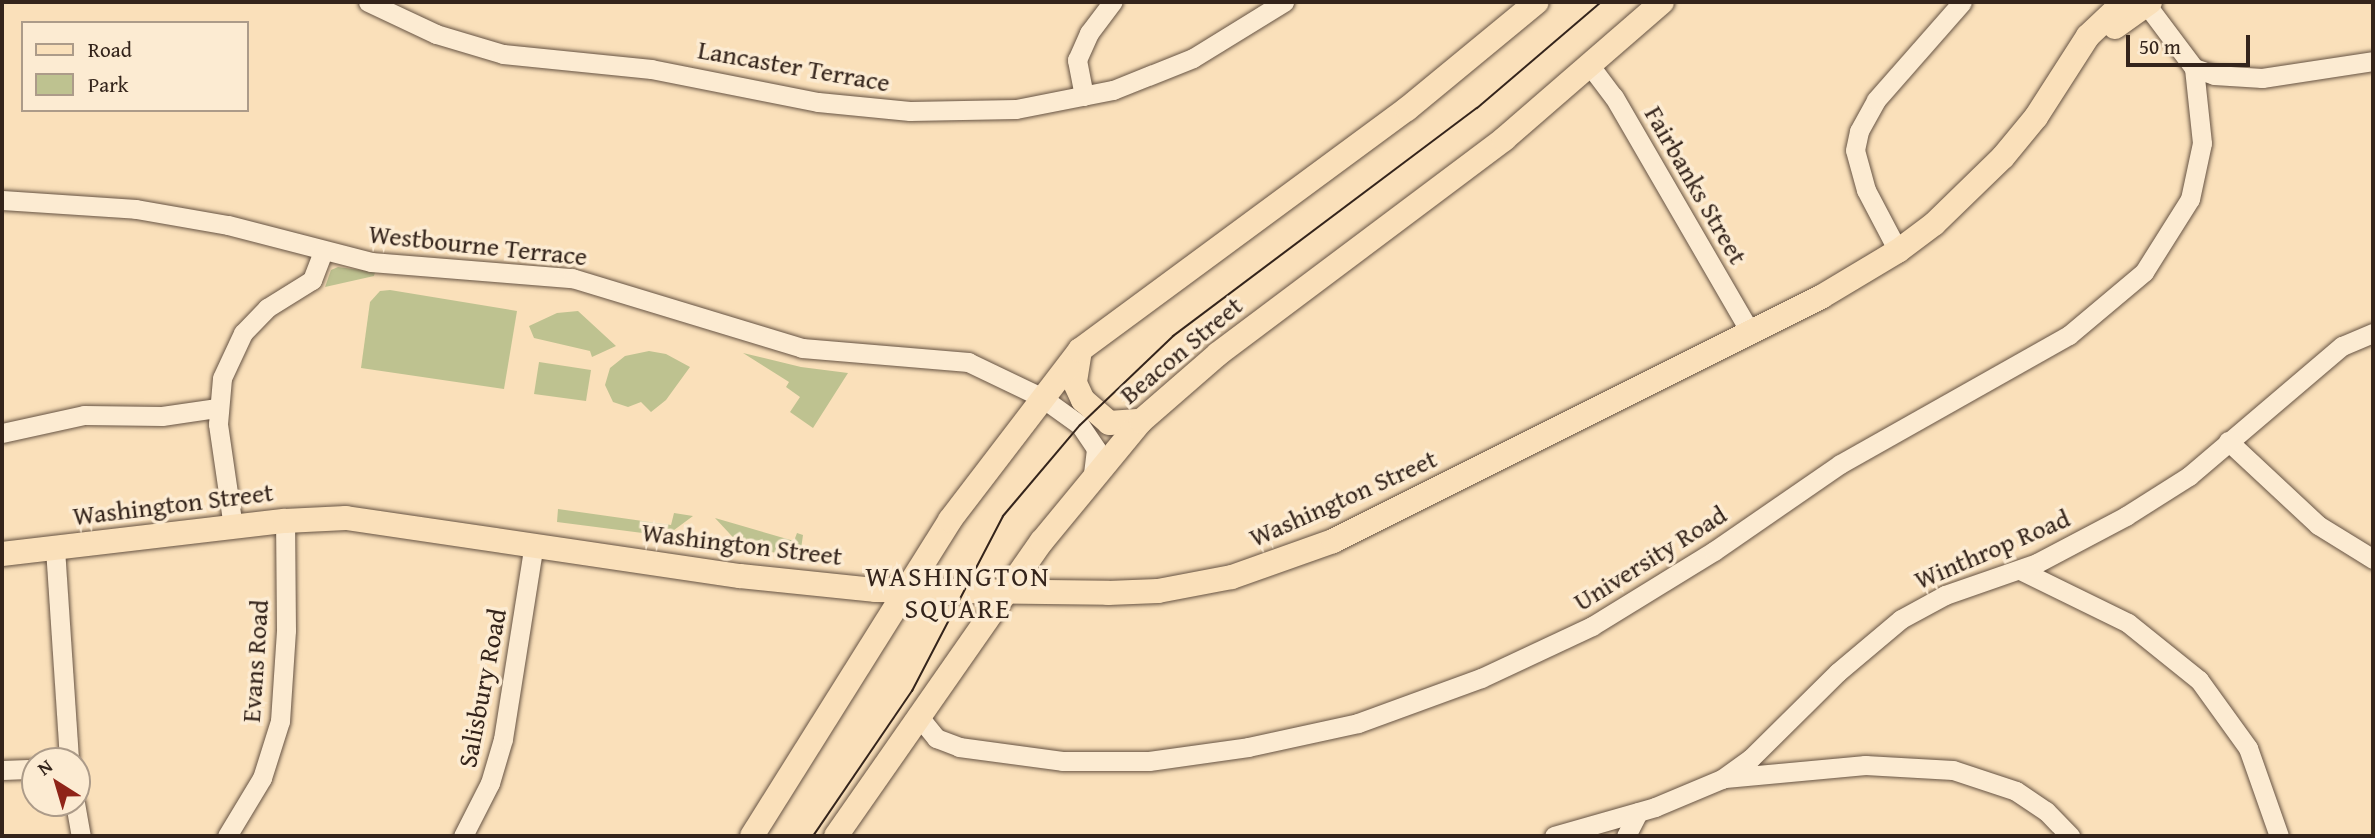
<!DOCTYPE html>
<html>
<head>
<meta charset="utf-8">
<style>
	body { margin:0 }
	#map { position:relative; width:2375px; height:838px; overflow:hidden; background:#fae0ba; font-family:"Gentium Book Plus",serif }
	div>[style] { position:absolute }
	.green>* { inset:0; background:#bec290 }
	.roads { filter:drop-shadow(0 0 2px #665343) drop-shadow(0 0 2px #665343) }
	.minor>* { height:19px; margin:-9.5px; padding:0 9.5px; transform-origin:9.5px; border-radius:9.5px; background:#fcebd2 }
	.major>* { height:24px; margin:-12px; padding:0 12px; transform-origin:12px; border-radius:12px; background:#fae0ba }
	.tram>* { height:2px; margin:-1px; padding:0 1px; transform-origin:1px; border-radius:1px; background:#34241b }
	span { translate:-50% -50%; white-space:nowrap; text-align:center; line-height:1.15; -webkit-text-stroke:7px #fcebd2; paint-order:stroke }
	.street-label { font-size:26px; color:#34241b }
	.neighbourhood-label { font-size:28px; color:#34241b; letter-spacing:2px }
	.frame { position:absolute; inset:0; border:4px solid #34241b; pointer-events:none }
	.legend { position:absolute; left:21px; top:21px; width:228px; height:91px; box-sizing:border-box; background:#fcebd2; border:2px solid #ac9b89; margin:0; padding:9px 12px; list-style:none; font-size:21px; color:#34241b }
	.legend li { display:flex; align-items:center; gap:14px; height:35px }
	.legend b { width:35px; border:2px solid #ac9b89 }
	.north { position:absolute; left:21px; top:747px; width:70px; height:70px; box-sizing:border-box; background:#fcebd2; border:2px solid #ac9b89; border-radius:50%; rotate:323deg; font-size:19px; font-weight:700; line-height:28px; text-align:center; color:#34241b }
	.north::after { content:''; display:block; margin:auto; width:24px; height:32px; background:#8f2418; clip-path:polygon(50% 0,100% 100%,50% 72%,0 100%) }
	.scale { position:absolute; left:2126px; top:35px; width:124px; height:32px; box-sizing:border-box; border:4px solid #34241b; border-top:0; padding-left:9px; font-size:21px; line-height:24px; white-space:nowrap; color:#34241b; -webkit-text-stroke:5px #fcebd2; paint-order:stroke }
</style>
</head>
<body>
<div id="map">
	<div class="green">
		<i style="clip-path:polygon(338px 267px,375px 272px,374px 276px,325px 287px,331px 270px)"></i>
		<i style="clip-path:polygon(390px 290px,517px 311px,504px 389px,361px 368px,370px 302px,380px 291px)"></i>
		<i style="clip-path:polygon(578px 311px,616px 346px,592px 357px,590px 351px,534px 338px,529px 326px,557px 313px)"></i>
		<i style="clip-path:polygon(649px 351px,666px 354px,690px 367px,666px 400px,651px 412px,641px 402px,628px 407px,613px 402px,605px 385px,610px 368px,625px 356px)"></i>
		<i style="clip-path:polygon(743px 353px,801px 367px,848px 373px,813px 428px,790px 412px,800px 397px,786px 387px,789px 382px)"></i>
		<i style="clip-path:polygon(539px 362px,591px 370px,586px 401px,534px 394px)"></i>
		<i style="clip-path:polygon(558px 509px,671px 525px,674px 513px,693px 516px,666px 536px,557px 522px)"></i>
		<i style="clip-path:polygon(715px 518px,794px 541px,797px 533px,803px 535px,800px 556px,743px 548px)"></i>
	</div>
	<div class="roads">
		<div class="minor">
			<i style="left:368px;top:2px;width:75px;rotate:25.2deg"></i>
			<i style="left:436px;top:34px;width:70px;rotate:16.6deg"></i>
			<i style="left:503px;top:54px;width:149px;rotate:5.8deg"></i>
			<i style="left:651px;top:69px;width:170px;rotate:11.2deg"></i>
			<i style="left:818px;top:102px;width:92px;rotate:5.6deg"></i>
			<i style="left:910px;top:111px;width:106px;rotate:-1.1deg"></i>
			<i style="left:1016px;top:109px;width:99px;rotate:-11.1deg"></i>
			<i style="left:1113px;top:90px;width:86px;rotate:-21.8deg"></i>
			<i style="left:1193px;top:58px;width:107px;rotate:-31.6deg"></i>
			<i style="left:2146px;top:4px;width:80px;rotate:53.1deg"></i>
			<i style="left:2194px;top:68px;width:21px;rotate:19deg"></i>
			<i style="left:2214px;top:75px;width:48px;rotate:3.6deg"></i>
			<i style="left:2262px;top:78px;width:112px;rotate:-8.7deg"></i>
			<i style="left:1591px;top:67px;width:38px;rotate:53deg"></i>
			<i style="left:1614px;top:97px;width:273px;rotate:59.9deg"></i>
			<i style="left:1084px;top:96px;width:37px;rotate:-101deg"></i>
			<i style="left:1077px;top:60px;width:30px;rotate:-66deg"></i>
			<i style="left:1089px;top:33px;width:39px;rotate:-53deg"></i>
			<i style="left:2px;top:200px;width:134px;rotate:3.8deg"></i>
			<i style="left:136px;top:209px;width:93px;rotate:9.9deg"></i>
			<i style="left:228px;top:225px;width:148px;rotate:14.5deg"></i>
			<i style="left:371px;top:262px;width:202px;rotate:4.6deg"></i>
			<i style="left:572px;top:278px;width:240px;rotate:16.9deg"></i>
			<i style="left:802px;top:348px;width:167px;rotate:4.8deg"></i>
			<i style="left:968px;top:362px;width:81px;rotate:25.6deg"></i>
			<i style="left:1041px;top:397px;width:48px;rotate:35.7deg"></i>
			<i style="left:1080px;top:425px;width:29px;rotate:56deg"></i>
			<i style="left:1096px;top:449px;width:26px;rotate:97deg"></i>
			<i style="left:1898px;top:251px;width:69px;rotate:-117.7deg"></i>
			<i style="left:1866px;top:190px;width:41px;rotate:-105.4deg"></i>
			<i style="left:1855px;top:150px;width:19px;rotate:-78deg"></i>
			<i style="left:1859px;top:131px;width:35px;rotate:-61deg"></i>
			<i style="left:1876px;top:100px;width:130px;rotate:-48.7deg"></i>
			<i style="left:2px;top:433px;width:84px;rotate:-12.4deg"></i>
			<i style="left:84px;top:415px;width:78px;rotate:0.7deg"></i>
			<i style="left:162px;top:416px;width:56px;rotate:-8.3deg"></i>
			<i style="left:2228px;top:441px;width:123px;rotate:43deg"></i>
			<i style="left:2318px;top:525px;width:65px;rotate:31.7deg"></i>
			<i style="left:233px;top:527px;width:104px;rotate:-98.3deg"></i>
			<i style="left:218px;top:424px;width:46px;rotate:-85deg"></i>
			<i style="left:222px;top:378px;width:50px;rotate:-65deg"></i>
			<i style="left:243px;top:333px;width:35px;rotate:-46deg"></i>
			<i style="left:267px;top:308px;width:53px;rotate:-31.9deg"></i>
			<i style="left:312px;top:280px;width:31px;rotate:-69deg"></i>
			<i style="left:55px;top:548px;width:213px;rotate:86.2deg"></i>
			<i style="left:2020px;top:570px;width:120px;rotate:26.1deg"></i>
			<i style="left:2128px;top:623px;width:91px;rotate:38.8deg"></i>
			<i style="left:2199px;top:680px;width:84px;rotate:54.2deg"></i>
			<i style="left:2248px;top:748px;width:93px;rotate:70.6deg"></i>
			<i style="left:920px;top:718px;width:26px;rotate:51deg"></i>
			<i style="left:936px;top:738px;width:25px;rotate:21deg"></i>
			<i style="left:959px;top:747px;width:104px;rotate:7.7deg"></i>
			<i style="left:1062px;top:761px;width:87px"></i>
			<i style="left:1149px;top:761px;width:100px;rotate:-8deg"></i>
			<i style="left:1248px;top:747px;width:113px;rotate:-12.3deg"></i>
			<i style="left:1358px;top:723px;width:131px;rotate:-20.1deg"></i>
			<i style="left:1481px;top:678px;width:123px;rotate:-25.1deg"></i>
			<i style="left:1592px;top:626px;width:143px;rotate:-31.6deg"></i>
			<i style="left:1714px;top:551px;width:153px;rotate:-34.6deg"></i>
			<i style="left:1840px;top:464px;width:263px;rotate:-29.4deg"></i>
			<i style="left:2069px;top:335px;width:98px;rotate:-40deg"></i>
			<i style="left:2144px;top:272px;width:86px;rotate:-57.8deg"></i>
			<i style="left:2190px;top:199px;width:57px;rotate:-77.9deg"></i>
			<i style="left:2202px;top:143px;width:75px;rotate:-96.1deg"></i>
			<i style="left:2px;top:770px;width:33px;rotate:-2deg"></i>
			<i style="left:1725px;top:778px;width:141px;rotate:-5.3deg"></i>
			<i style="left:1865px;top:765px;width:88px;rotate:3.3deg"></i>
			<i style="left:1953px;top:770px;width:66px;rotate:18.4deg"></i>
			<i style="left:2016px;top:791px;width:36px;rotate:34deg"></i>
			<i style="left:2046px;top:811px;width:35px;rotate:46deg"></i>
			<i style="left:75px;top:803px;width:34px;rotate:80deg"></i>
			<i style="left:227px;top:836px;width:68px;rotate:-58.9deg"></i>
			<i style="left:262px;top:778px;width:60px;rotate:-72.5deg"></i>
			<i style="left:280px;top:721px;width:91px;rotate:-86.2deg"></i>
			<i style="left:286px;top:630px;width:109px;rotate:-90.5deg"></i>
			<i style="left:463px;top:836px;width:59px;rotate:-63deg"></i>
			<i style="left:490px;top:783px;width:46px;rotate:-73.5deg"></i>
			<i style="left:503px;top:739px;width:197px;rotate:-81deg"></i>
			<i style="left:1554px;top:836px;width:105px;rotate:-16deg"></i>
			<i style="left:1655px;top:807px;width:73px;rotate:-22.7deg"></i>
			<i style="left:1722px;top:779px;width:36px;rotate:-36deg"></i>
			<i style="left:1751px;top:758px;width:122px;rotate:-44.7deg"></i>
			<i style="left:1838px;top:672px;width:82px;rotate:-40.1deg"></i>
			<i style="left:1901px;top:619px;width:50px;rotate:-28.6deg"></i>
			<i style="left:1945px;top:595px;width:97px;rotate:-19.2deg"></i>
			<i style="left:2037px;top:563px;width:101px;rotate:-27.8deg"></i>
			<i style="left:2126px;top:516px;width:75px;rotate:-32.4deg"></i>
			<i style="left:2189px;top:476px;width:201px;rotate:-40.4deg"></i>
			<i style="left:2342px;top:346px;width:34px;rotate:-23deg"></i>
			<i style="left:1626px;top:836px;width:27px;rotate:-63deg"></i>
		</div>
		<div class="major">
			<i style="left:2115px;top:27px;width:43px;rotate:-35.5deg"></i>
			<i style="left:1080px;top:350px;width:33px;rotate:99deg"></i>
			<i style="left:1075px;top:383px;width:19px;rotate:65deg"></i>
			<i style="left:1083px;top:400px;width:35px;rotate:41deg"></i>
			<i style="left:1109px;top:423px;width:32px;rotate:-4deg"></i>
			<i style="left:2px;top:554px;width:285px;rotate:-6.7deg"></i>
			<i style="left:285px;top:521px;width:61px;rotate:-2.8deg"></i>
			<i style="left:346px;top:518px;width:398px;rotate:8.4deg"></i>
			<i style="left:740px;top:576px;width:137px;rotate:5.9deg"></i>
			<i style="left:876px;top:590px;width:232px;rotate:0.7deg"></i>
			<i style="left:1108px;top:593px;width:50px;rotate:-2.3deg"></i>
			<i style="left:1158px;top:591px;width:75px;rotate:-10.7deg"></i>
			<i style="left:1232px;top:577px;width:107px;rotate:-19.6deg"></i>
			<i style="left:1333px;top:541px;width:546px;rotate:-26.57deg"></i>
			<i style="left:1821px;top:297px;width:90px;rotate:-30.9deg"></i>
			<i style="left:1898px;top:251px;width:45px;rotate:-36.9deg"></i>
			<i style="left:1934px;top:224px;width:96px;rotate:-44.2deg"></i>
			<i style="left:2003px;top:157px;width:52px;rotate:-50.5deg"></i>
			<i style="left:2036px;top:117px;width:96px;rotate:-57.3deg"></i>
			<i style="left:2088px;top:36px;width:50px;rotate:-43.4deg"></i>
			<i style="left:752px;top:836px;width:373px;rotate:-57.9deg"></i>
			<i style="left:950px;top:520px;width:214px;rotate:-52.6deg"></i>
			<i style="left:1080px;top:350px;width:406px;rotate:-36.4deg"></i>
			<i style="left:1407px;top:109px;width:168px;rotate:-39.5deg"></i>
			<i style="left:836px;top:836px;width:360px;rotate:-55.1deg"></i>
			<i style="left:1042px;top:541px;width:156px;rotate:-50.5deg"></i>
			<i style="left:1141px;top:421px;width:102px;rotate:-41deg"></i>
			<i style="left:1218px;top:354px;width:358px;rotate:-36.9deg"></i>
			<i style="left:1504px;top:139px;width:209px;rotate:-40.9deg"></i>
		</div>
	</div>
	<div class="tram">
		<i style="left:813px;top:836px;width:176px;rotate:-55.7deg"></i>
		<i style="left:912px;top:691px;width:197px;rotate:-62.5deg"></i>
		<i style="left:1003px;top:516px;width:119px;rotate:-49.8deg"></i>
		<i style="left:1080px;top:425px;width:129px;rotate:-43.7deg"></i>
		<i style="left:1173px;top:336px;width:380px;rotate:-36.9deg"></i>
		<i style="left:1477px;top:108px;width:163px;rotate:-40.5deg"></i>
	</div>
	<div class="street-label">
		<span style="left:794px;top:66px;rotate:10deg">Lancaster Terrace</span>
		<span style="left:1696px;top:185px;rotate:60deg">Fairbanks Street</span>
		<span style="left:478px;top:245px;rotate:6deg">Westbourne Terrace</span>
		<span style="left:1181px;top:350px;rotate:-40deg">Beacon Street</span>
		<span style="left:1343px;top:498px;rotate:-24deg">Washington Street</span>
		<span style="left:173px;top:504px;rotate:-7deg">Washington Street</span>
		<span style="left:742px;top:544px;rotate:7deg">Washington Street</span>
		<span style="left:1992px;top:549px;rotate:-23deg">Winthrop Road</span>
		<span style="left:1650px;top:558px;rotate:-32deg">University Road</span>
		<span style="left:255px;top:661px;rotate:-86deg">Evans Road</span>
		<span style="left:482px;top:688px;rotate:-79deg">Salisbury Road</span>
	</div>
	<div class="neighbourhood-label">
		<span style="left:958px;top:592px">WASHINGTON<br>SQUARE</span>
	</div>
	<div class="frame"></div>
	<ul class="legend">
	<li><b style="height:9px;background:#fae0ba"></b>Road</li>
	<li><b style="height:19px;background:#bec290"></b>Park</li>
	</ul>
	<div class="north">N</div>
	<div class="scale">50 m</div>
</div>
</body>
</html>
